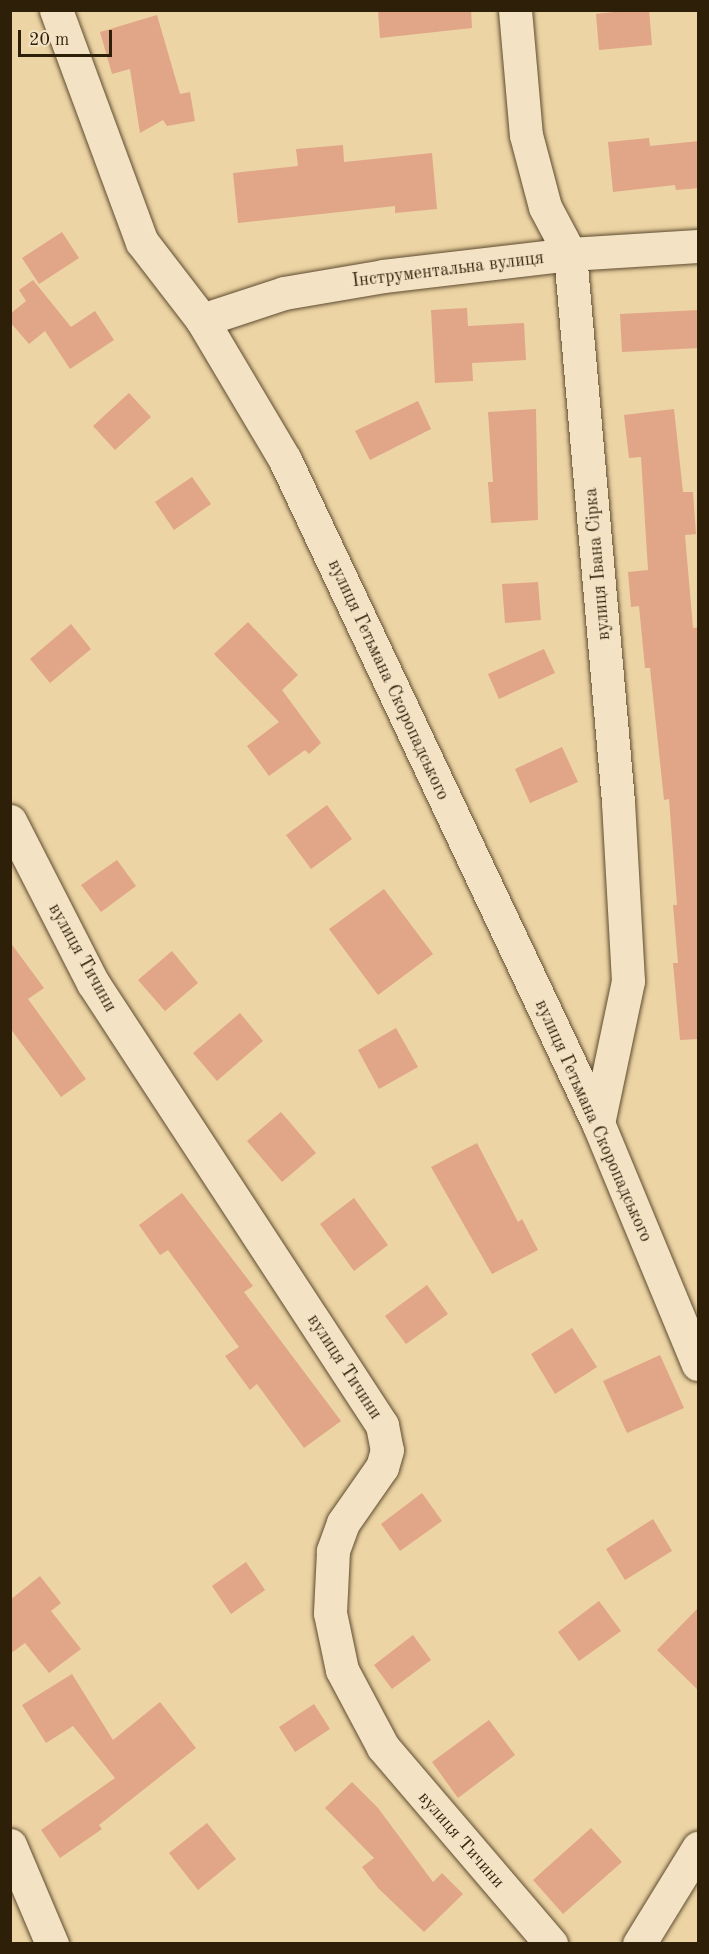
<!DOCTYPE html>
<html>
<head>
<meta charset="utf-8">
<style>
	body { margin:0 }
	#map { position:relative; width:709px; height:1954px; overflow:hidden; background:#edd4a4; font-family:"Old Standard TT",serif }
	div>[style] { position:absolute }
	.building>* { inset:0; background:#e1a587 }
	.roads { filter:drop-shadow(0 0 2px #5e4c30) drop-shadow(0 0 2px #5e4c30) }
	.street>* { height:33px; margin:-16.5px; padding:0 16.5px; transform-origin:16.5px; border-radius:16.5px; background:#f3e3c4 }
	span { translate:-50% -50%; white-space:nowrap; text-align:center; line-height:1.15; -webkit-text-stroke:6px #f3e3c4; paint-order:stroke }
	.street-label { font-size:18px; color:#2e1f09 }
	.frame { position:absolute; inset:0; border:12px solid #2e1f09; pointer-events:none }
	.scale { position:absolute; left:18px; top:30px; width:94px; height:27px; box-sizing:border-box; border:3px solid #2e1f09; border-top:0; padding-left:8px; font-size:18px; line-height:21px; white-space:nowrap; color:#2e1f09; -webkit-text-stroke:4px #f3e3c4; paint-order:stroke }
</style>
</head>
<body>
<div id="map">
	<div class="building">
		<i style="clip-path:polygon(378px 10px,471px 10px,472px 28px,380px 38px)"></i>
		<i style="clip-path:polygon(631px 10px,649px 10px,652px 45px,599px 50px,596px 14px)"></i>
		<i style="clip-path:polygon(157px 15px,180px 94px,190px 92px,195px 121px,167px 126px,163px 120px,140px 133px,130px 69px,112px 74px,100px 32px)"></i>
		<i style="clip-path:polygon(649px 138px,650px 146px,699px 141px,699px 188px,676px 190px,675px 185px,613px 192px,608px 142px)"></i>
		<i style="clip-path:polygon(343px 145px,344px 162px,432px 153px,437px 209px,395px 213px,395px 206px,238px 223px,233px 173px,298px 166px,296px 149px)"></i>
		<i style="clip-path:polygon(62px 232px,79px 258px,39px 284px,22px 258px)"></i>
		<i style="clip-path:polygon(33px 280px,71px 327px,95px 311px,114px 340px,70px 369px,45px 331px,29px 344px,10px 322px,10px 314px,26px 301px,19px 290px)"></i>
		<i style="clip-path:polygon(467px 308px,468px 326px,524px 323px,526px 360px,472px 363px,473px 381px,435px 383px,431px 310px)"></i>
		<i style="clip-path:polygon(699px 310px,699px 348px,622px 352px,620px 314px)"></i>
		<i style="clip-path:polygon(129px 393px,151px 417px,115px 450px,93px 426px)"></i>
		<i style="clip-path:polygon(418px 401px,431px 429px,370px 460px,355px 431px)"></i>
		<i style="clip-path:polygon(536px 409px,538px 520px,491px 523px,488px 482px,493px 482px,488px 412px)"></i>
		<i style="clip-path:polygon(674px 409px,683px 492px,693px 492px,696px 534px,685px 535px,693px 628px,699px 627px,699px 1039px,680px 1040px,673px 963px,678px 963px,673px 905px,677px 905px,669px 799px,664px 800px,650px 668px,645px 668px,639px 606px,631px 607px,628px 572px,648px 570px,641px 457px,629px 458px,624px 415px)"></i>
		<i style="clip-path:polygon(192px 477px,211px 504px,174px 530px,155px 502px)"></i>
		<i style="clip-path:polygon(538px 582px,541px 620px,505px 623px,502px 584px)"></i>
		<i style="clip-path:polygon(248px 622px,298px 675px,282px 690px,321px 743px,309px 754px,305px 750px,269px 776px,247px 746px,279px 722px,214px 654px)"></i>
		<i style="clip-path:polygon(71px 624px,91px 649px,50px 683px,30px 659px)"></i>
		<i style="clip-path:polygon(544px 649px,555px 673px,499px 699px,488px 674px)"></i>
		<i style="clip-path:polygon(562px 747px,578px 782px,530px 803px,515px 769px)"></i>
		<i style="clip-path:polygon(327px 805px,352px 839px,311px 869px,286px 835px)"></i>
		<i style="clip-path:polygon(117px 860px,136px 886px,101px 912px,81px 885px)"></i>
		<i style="clip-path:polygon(384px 889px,433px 954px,378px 995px,329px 929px)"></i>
		<i style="clip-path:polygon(10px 942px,44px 988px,28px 999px,86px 1079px,61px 1097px,10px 1028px)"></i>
		<i style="clip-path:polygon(172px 951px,198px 983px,165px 1011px,138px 980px)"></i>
		<i style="clip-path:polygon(240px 1013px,263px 1041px,217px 1081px,193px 1053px)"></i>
		<i style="clip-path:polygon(396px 1028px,418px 1067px,379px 1089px,358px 1050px)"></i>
		<i style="clip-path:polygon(281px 1112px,316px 1153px,282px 1182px,247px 1141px)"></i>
		<i style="clip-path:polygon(477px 1143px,518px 1222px,522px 1219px,538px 1250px,492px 1274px,431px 1167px)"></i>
		<i style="clip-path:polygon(182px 1193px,253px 1286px,244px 1292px,341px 1421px,304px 1448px,257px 1384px,250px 1390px,225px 1356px,239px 1347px,168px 1250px,160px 1255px,139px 1225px)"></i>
		<i style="clip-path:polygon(354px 1198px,388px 1245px,354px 1271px,320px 1224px)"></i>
		<i style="clip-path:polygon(427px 1285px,448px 1314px,406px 1344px,385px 1316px)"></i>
		<i style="clip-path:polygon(572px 1328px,597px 1367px,555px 1394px,531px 1354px)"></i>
		<i style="clip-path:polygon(660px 1355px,684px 1408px,627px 1433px,603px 1381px)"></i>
		<i style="clip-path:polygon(422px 1493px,442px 1521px,400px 1551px,381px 1524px)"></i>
		<i style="clip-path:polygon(653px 1519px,672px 1551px,625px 1580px,606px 1549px)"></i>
		<i style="clip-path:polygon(246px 1562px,265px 1590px,231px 1614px,212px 1586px)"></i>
		<i style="clip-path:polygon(40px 1576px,61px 1603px,51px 1611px,81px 1649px,49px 1673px,25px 1643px,10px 1654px,10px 1600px)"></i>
		<i style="clip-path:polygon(599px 1601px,621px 1631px,579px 1661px,558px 1632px)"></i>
		<i style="clip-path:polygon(699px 1607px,699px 1691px,657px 1650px)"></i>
		<i style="clip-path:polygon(413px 1635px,431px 1660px,392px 1689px,374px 1665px)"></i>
		<i style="clip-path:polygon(72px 1674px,113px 1740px,160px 1702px,196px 1748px,99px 1825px,102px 1829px,60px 1858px,41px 1830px,115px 1778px,73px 1726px,46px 1743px,22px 1705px)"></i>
		<i style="clip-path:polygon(314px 1704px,330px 1729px,295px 1752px,279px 1727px)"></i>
		<i style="clip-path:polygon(489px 1720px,515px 1755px,458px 1798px,432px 1762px)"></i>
		<i style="clip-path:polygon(352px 1782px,378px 1808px,433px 1882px,442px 1873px,463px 1894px,424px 1932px,378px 1888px,362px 1867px,374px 1858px,325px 1808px)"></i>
		<i style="clip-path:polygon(207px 1823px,236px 1859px,198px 1890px,169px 1853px)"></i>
		<i style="clip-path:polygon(591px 1828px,622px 1862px,563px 1914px,533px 1880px)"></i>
	</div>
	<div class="roads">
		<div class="street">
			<i style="left:56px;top:10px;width:247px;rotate:69.7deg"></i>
			<i style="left:142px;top:242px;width:98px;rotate:52.4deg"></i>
			<i style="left:202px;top:320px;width:163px;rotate:59.3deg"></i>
			<i style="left:285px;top:460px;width:733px;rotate:64.73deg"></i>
			<i style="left:598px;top:1123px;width:261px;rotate:67.5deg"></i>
			<i style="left:515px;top:10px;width:125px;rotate:85deg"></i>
			<i style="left:526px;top:135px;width:74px;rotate:75.2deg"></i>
			<i style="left:545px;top:207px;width:53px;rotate:62deg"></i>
			<i style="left:570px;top:254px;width:550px;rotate:84.99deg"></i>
			<i style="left:618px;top:802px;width:179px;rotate:86.8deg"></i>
			<i style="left:628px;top:981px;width:145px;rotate:101.9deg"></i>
			<i style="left:202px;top:320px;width:86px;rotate:-18.2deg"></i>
			<i style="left:284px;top:293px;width:100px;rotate:-9.7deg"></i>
			<i style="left:383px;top:276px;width:188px;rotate:-6.7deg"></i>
			<i style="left:570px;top:254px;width:128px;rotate:-3.6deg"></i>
			<i style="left:10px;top:821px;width:182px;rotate:62.9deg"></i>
			<i style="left:93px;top:983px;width:528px;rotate:56.82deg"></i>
			<i style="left:382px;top:1425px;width:25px;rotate:79deg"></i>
			<i style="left:387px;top:1450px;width:18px;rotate:106deg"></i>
			<i style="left:382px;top:1467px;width:68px;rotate:124.9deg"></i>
			<i style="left:343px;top:1523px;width:30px;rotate:110deg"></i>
			<i style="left:333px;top:1551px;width:62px;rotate:92.8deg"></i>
			<i style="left:330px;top:1613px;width:58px;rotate:78.1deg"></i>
			<i style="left:342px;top:1670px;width:87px;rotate:62deg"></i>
			<i style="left:383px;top:1747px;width:259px;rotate:49.5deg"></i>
			<i style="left:10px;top:1845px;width:108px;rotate:67deg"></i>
			<i style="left:639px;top:1944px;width:113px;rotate:-58.4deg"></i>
		</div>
	</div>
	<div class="street-label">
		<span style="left:448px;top:270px;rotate:-7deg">Інструментальна вулиця</span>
		<span style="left:598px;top:564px;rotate:-95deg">вулиця Івана Сірка</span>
		<span style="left:388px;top:680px;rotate:65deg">вулиця Гетьмана Скоропадського</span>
		<span style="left:82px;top:958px;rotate:61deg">вулиця Тичини</span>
		<span style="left:593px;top:1121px;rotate:66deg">вулиця Гетьмана Скоропадського</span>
		<span style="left:344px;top:1367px;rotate:57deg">вулиця Тичини</span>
		<span style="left:461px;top:1840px;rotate:49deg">вулиця Тичини</span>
	</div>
	<div class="frame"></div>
	<div class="scale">20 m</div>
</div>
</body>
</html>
